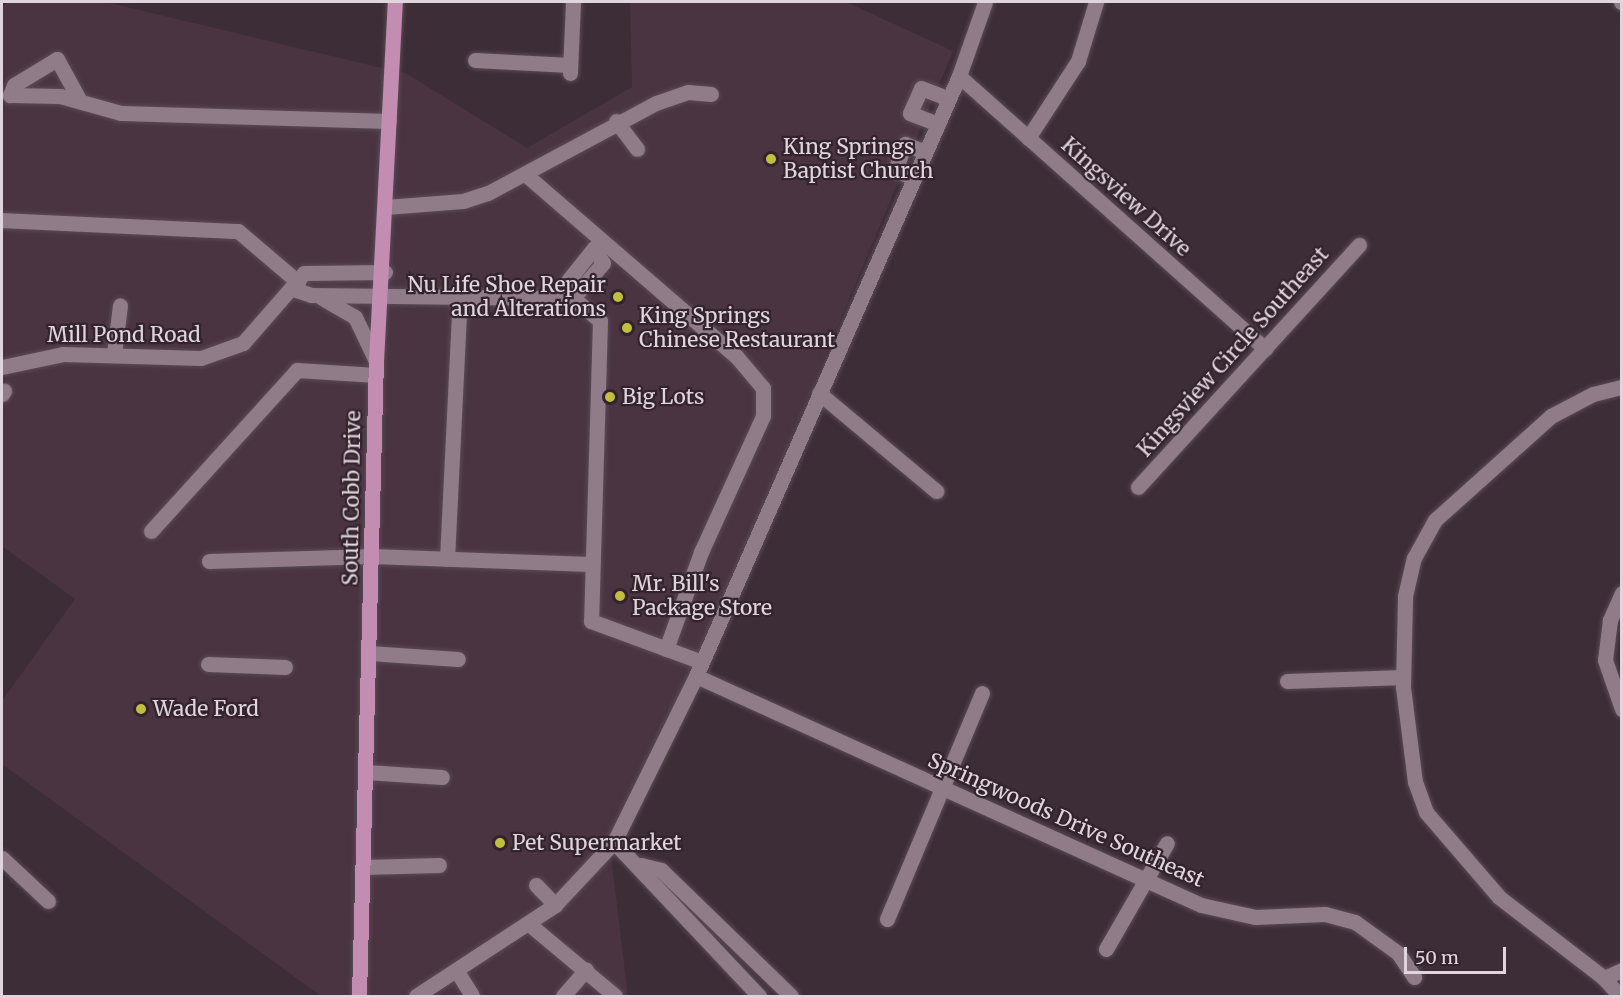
<!DOCTYPE html>
<html>
<head>
<meta charset="utf-8">
<style>
	body { margin:0 }
	#map { position:relative; width:1623px; height:998px; overflow:hidden; background:#3d2d37; font-family:Merriweather,serif }
	div>[style] { position:absolute }
	.built>* { inset:0; background:#4a3442 }
	.roads { filter:drop-shadow(0 0 2px #594b54) drop-shadow(0 0 2px #594b54) }
	.minor>* { height:15px; margin:-7.5px; padding:0 7.5px; transform-origin:7.5px; border-radius:7.5px; background:#8f7c88 }
	.major>* { height:15px; margin:-7.5px; padding:0 7.5px; transform-origin:7.5px; border-radius:7.5px; background:#c38db1 }
	.dots>* { width:16px; height:16px; translate:-50% -50%; box-sizing:border-box; border:3px solid #33232d; border-radius:50% }
	span { translate:-50% -50%; white-space:nowrap; text-align:center; line-height:1.15; -webkit-text-stroke:4.5px #33232d; paint-order:stroke }
	.poi-label { font-size:21px; color:#e0d5dc }
	.left { translate:0 -50%; text-align:left }
	.right { translate:-100% -50%; text-align:right }
	.street-label { font-size:21px; color:#e0d5dc }
	.frame { position:absolute; inset:0; border:3px solid #e0d5dc; pointer-events:none }
	.scale { position:absolute; left:1404px; top:947px; width:102px; height:27px; box-sizing:border-box; border:3px solid #e0d5dc; border-top:0; padding-left:8px; font-size:18px; line-height:21px; white-space:nowrap; color:#e0d5dc; -webkit-text-stroke:4px #33232d; paint-order:stroke }
</style>
</head>
<body>
<div id="map">
	<div class="built">
		<i style="clip-path:polygon(8px 2px,106px 2px,407px 74px,527px 148px,632px 87px,630px 2px,846px 2px,953px 51px,695px 667px,610px 848px,628px 996px,321px 996px,2px 764px,2px 701px,75px 599px,2px 546px,2px 7px)"></i>
	</div>
	<div class="roads">
		<div class="minor">
			<i style="left:1621px;top:2px;width:1px"></i>
			<i style="left:475px;top:60px;width:95px;rotate:3deg"></i>
			<i style="left:570px;top:73px;width:71px;rotate:-87.6deg"></i>
			<i style="left:959px;top:76px;width:410px;rotate:41.7deg"></i>
			<i style="left:80px;top:101px;width:48px;rotate:-118.7deg"></i>
			<i style="left:57px;top:59px;width:50px;rotate:148.8deg"></i>
			<i style="left:14px;top:85px;width:11px;rotate:112deg"></i>
			<i style="left:10px;top:95px;width:50px;rotate:1.1deg"></i>
			<i style="left:60px;top:96px;width:63px;rotate:15.6deg"></i>
			<i style="left:121px;top:113px;width:268px;rotate:1.7deg"></i>
			<i style="left:616px;top:121px;width:35px;rotate:53deg"></i>
			<i style="left:938px;top:124px;width:30px;rotate:-159deg"></i>
			<i style="left:910px;top:113px;width:27px;rotate:-66deg"></i>
			<i style="left:921px;top:88px;width:30px;rotate:21deg"></i>
			<i style="left:1028px;top:138px;width:92px;rotate:-57deg"></i>
			<i style="left:1078px;top:61px;width:62px;rotate:-73deg"></i>
			<i style="left:525px;top:174px;width:279px;rotate:40.8deg"></i>
			<i style="left:736px;top:356px;width:42px;rotate:49.8deg"></i>
			<i style="left:763px;top:388px;width:28px;rotate:90deg"></i>
			<i style="left:763px;top:416px;width:149px;rotate:114.5deg"></i>
			<i style="left:701px;top:552px;width:103px;rotate:109.8deg"></i>
			<i style="left:914px;top:178px;width:21px;rotate:-157deg"></i>
			<i style="left:895px;top:170px;width:28px;rotate:-69deg"></i>
			<i style="left:905px;top:144px;width:22px;rotate:21deg"></i>
			<i style="left:386px;top:207px;width:77px;rotate:-4.5deg"></i>
			<i style="left:463px;top:201px;width:26px;rotate:-18deg"></i>
			<i style="left:488px;top:193px;width:191px;rotate:-28.2deg"></i>
			<i style="left:656px;top:103px;width:34px;rotate:-19deg"></i>
			<i style="left:688px;top:92px;width:23px;rotate:5deg"></i>
			<i style="left:2px;top:220px;width:236px;rotate:2.7deg"></i>
			<i style="left:238px;top:231px;width:79px;rotate:40.4deg"></i>
			<i style="left:293px;top:289px;width:19px;rotate:18deg"></i>
			<i style="left:311px;top:295px;width:262px;rotate:0.7deg"></i>
			<i style="left:573px;top:298px;width:35px;rotate:40deg"></i>
			<i style="left:600px;top:321px;width:300px;rotate:91.7deg"></i>
			<i style="left:591px;top:621px;width:118px;rotate:20.3deg"></i>
			<i style="left:555px;top:297px;width:63px;rotate:-51.5deg"></i>
			<i style="left:594px;top:248px;width:17px;rotate:59deg"></i>
			<i style="left:603px;top:263px;width:46px;rotate:130.6deg"></i>
			<i style="left:322px;top:298px;width:38px;rotate:30deg"></i>
			<i style="left:355px;top:317px;width:49px;rotate:64.5deg"></i>
			<i style="left:114px;top:354px;width:49px;rotate:-83deg"></i>
			<i style="left:2px;top:367px;width:62px;rotate:-12deg"></i>
			<i style="left:63px;top:354px;width:138px;rotate:1.7deg"></i>
			<i style="left:201px;top:358px;width:45px;rotate:-19.7deg"></i>
			<i style="left:243px;top:343px;width:93px;rotate:-48.9deg"></i>
			<i style="left:304px;top:273px;width:81px;rotate:-0.7deg"></i>
			<i style="left:819px;top:393px;width:153px;rotate:39.9deg"></i>
			<i style="left:2px;top:394px;width:4px;rotate:-56deg"></i>
			<i style="left:1138px;top:487px;width:328px;rotate:-47.6deg"></i>
			<i style="left:151px;top:531px;width:217px;rotate:-47.8deg"></i>
			<i style="left:297px;top:370px;width:79px;rotate:3.6deg"></i>
			<i style="left:447px;top:559px;width:262px;rotate:-87.2deg"></i>
			<i style="left:209px;top:561px;width:163px;rotate:-1.8deg"></i>
			<i style="left:372px;top:556px;width:218px;rotate:2.1deg"></i>
			<i style="left:1622px;top:593px;width:30px;rotate:114deg"></i>
			<i style="left:1610px;top:620px;width:40px;rotate:97.1deg"></i>
			<i style="left:1605px;top:660px;width:52px;rotate:70.9deg"></i>
			<i style="left:369px;top:653px;width:89px;rotate:3.9deg"></i>
			<i style="left:208px;top:664px;width:77px;rotate:2.2deg"></i>
			<i style="left:696px;top:676px;width:554px;rotate:24.39deg"></i>
			<i style="left:1201px;top:905px;width:55px;rotate:12.5deg"></i>
			<i style="left:1255px;top:917px;width:70px;rotate:-2.5deg"></i>
			<i style="left:1325px;top:914px;width:31px;rotate:15deg"></i>
			<i style="left:1355px;top:922px;width:53px;rotate:35.8deg"></i>
			<i style="left:1398px;top:953px;width:29px;rotate:56deg"></i>
			<i style="left:1287px;top:681px;width:116px;rotate:-2deg"></i>
			<i style="left:366px;top:772px;width:76px;rotate:3.8deg"></i>
			<i style="left:614px;top:842px;width:212px;rotate:46.7deg"></i>
			<i style="left:2px;top:858px;width:63px;rotate:43.1deg"></i>
			<i style="left:641px;top:865px;width:21px;rotate:14deg"></i>
			<i style="left:661px;top:870px;width:181px;rotate:44.1deg"></i>
			<i style="left:363px;top:867px;width:76px;rotate:-1.5deg"></i>
			<i style="left:536px;top:885px;width:28px;rotate:46deg"></i>
			<i style="left:887px;top:919px;width:245px;rotate:-67.2deg"></i>
			<i style="left:529px;top:924px;width:112px;rotate:39.9deg"></i>
			<i style="left:1106px;top:949px;width:122px;rotate:-60.1deg"></i>
			<i style="left:458px;top:973px;width:26px;rotate:58deg"></i>
			<i style="left:1604px;top:978px;width:20px;rotate:-24deg"></i>
			<i style="left:416px;top:996px;width:166px;rotate:-33.2deg"></i>
			<i style="left:555px;top:905px;width:86px;rotate:-46.9deg"></i>
			<i style="left:614px;top:842px;width:185px;rotate:-63.7deg"></i>
			<i style="left:696px;top:676px;width:655px;rotate:-66.33deg"></i>
			<i style="left:959px;top:76px;width:78px;rotate:-70.6deg"></i>
			<i style="left:563px;top:996px;width:35px;rotate:-49deg"></i>
			<i style="left:1620px;top:996px;width:24px;rotate:-132deg"></i>
			<i style="left:1604px;top:978px;width:133px;rotate:-142.4deg"></i>
			<i style="left:1499px;top:897px;width:112px;rotate:-130.7deg"></i>
			<i style="left:1426px;top:812px;width:32px;rotate:-110deg"></i>
			<i style="left:1415px;top:782px;width:96px;rotate:-97.2deg"></i>
			<i style="left:1403px;top:687px;width:91px;rotate:-88.7deg"></i>
			<i style="left:1405px;top:596px;width:39px;rotate:-77deg"></i>
			<i style="left:1414px;top:558px;width:43px;rotate:-61.1deg"></i>
			<i style="left:1435px;top:520px;width:156px;rotate:-41.9deg"></i>
			<i style="left:1551px;top:416px;width:47px;rotate:-27.6deg"></i>
			<i style="left:1593px;top:394px;width:30px;rotate:-14deg"></i>
		</div>
		<div class="major">
			<i style="left:359px;top:996px;width:635px;rotate:-88.47deg"></i>
			<i style="left:376px;top:361px;width:360px;rotate:-87deg"></i>
		</div>
	</div>
	<div class="dots">
		<i style="left:771px;top:159px;background:#c1be40"></i>
		<i style="left:618px;top:297px;background:#c1be40"></i>
		<i style="left:627px;top:328px;background:#c1be40"></i>
		<i style="left:610px;top:397px;background:#c1be40"></i>
		<i style="left:620px;top:596px;background:#c1be40"></i>
		<i style="left:141px;top:709px;background:#c1be40"></i>
		<i style="left:500px;top:843px;background:#c1be40"></i>
	</div>
	<div class="poi-label">
		<span class="left" style="left:783px;top:159px">King Springs<br>Baptist Church</span>
		<span class="right" style="left:606px;top:297px">Nu Life Shoe Repair<br>and Alterations</span>
		<span class="left" style="left:639px;top:328px">King Springs<br>Chinese Restaurant</span>
		<span class="left" style="left:622px;top:397px">Big Lots</span>
		<span class="left" style="left:632px;top:596px">Mr. Bill's<br>Package Store</span>
		<span class="left" style="left:153px;top:709px">Wade Ford</span>
		<span class="left" style="left:512px;top:843px">Pet Supermarket</span>
	</div>
	<div class="street-label">
		<span style="left:1126px;top:197px;rotate:42deg">Kingsview Drive</span>
		<span style="left:124px;top:335px">Mill Pond Road</span>
		<span style="left:1233px;top:352px;rotate:-48deg">Kingsview Circle Southeast</span>
		<span style="left:352px;top:498px;rotate:-89deg">South Cobb Drive</span>
		<span style="left:1066px;top:820px;rotate:24deg">Springwoods Drive Southeast</span>
	</div>
	<div class="frame"></div>
	<div class="scale">50 m</div>
</div>
</body>
</html>
